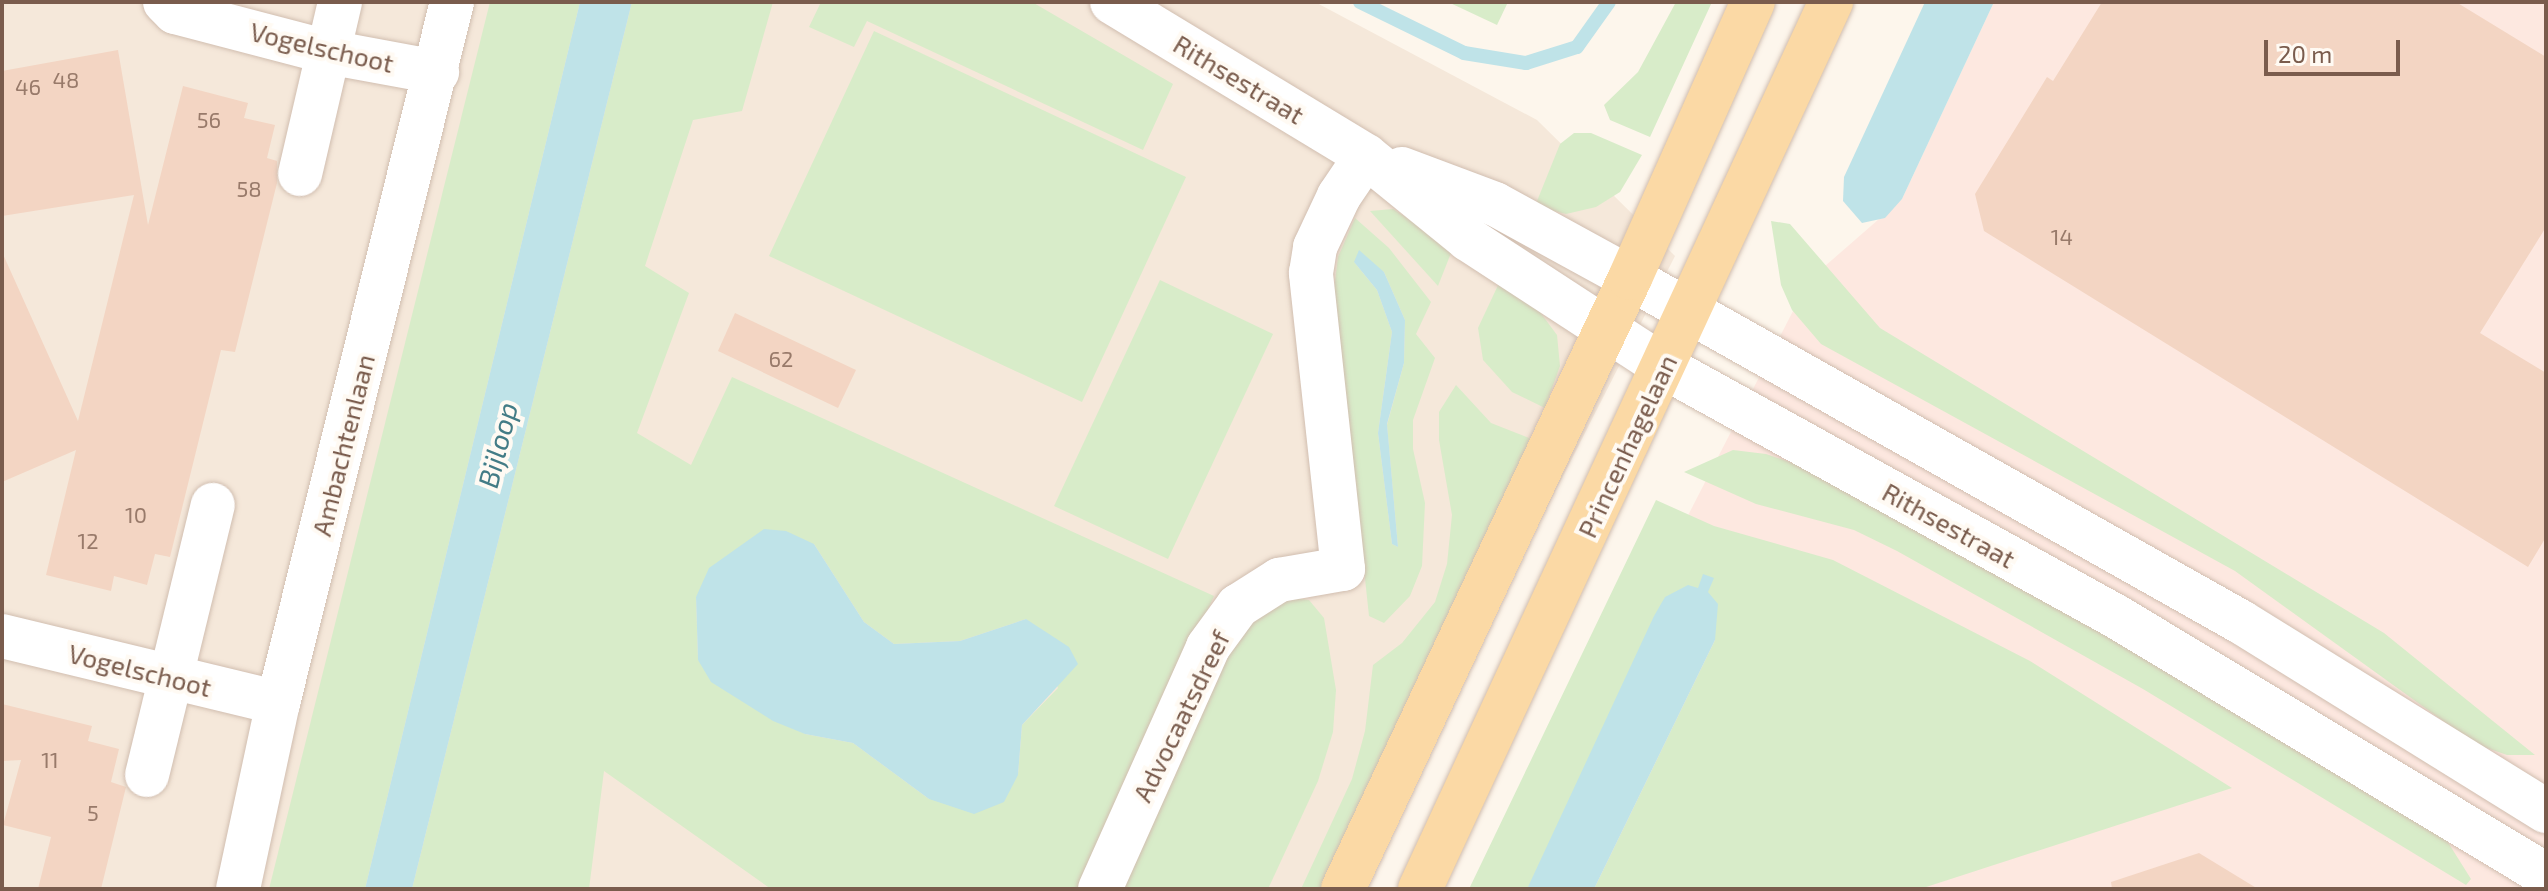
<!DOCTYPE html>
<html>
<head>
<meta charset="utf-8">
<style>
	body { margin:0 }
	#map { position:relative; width:2548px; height:891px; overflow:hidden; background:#fdf6ec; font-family:"Exo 2",sans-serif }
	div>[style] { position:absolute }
	.residential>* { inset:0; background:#f5e8da }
	.commercial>* { inset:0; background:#fde8e0 }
	.green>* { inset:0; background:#d8ecc9 }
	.water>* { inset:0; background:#bfe3e8 }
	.stream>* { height:14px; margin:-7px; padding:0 7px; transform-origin:7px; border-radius:7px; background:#bfe3e8 }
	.building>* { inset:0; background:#f3d5c3 }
	.roads { filter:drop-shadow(0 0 2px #d1beb0) drop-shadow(0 0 2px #d1beb0) }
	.minor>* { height:44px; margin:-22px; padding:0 22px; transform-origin:22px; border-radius:22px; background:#fff }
	.major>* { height:44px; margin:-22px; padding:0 22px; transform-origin:22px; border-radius:22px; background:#fbd9a5 }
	span { translate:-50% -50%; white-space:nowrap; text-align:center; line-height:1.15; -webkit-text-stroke:8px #fffaf3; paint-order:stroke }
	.number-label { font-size:22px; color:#987a6a }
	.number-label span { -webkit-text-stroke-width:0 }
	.street-label { font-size:26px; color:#7a5c4d }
	.water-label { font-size:28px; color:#437c86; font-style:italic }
	.frame { position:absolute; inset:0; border:4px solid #7a5c4d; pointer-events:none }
	.scale { position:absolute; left:2264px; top:40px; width:136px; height:36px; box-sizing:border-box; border:4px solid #7a5c4d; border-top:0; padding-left:10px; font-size:24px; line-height:28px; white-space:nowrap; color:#7a5c4d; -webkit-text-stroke:6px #fffaf3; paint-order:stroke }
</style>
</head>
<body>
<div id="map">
	<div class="residential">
		<i style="clip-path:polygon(2px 2px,1315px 2px,1537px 120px,1675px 256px,1353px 889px,2px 889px)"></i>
	</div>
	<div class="commercial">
		<i style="clip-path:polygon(1994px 2px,2546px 2px,2546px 889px,1496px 889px,1809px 280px,1902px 199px)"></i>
	</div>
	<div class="green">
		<i style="clip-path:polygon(490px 2px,580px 2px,365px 889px,269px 889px)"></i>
		<i style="clip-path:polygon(evenodd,632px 2px,773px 2px,742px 111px,693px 120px,645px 266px,689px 293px,637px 433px,691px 465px,732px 377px,1214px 596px,1085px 889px,771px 889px,604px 771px,589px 889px,412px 889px,632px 2px,814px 544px,864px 622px,894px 644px,960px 641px,1026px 619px,1058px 688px,1022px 725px,1018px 775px,929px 799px,853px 743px,805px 734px,698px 660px,696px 597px,814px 544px)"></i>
		<i style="clip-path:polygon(821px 2px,1032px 2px,1173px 84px,1143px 150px,867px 21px,854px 47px,809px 27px)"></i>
		<i style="clip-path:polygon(1448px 2px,1508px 2px,1497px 25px)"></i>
		<i style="clip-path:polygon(1676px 2px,1712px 2px,1650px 137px,1610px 120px,1604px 105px,1638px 72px)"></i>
		<i style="clip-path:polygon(874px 31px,1186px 177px,1082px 402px,769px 256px)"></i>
		<i style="clip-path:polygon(1574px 133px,1591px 133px,1642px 155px,1620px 192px,1596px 207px,1566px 214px,1535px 206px,1560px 144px)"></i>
		<i style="clip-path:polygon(1393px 209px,1453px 248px,1438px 286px,1370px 211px)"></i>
		<i style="clip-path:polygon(evenodd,1355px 218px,1389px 248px,1431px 302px,1416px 334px,1435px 358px,1413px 420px,1413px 449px,1425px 503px,1422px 566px,1410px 596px,1384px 623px,1369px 616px,1334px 289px,1338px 257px,1355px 218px,1354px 262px,1384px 272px,1405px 320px,1404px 363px,1387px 425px,1398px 547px,1392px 544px,1378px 433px,1392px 332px,1377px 290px,1354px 262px)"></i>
		<i style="clip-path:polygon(1771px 221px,1790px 224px,1880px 328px,2384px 633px,2535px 755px,2507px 755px,2475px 744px,2235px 571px,1821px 344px,1792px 310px,1781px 285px)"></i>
		<i style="clip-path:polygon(1160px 280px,1273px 334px,1168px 559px,1054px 506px)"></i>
		<i style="clip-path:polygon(1500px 281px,1534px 304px,1557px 335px,1560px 366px,1545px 408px,1512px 392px,1483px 360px,1478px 328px)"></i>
		<i style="clip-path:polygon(1456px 385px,1491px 423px,1534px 440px,1325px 889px,1301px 889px,1352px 779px,1365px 731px,1373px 665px,1402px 643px,1435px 602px,1447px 564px,1452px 515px,1439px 440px,1439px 412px)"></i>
		<i style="clip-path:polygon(1733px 450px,1766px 454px,1813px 470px,1913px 523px,2439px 828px,2471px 879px,2466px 885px,2143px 689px,1897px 551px,1854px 530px,1756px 504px,1684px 472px)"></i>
		<i style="clip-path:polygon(1656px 500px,1714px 526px,1833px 560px,2030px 661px,2232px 788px,1920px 889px,1594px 889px,1715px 640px,1698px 588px,1527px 889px,1469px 889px)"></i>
		<i style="clip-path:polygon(1287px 597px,1309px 600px,1324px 618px,1336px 690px,1333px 732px,1318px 781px,1268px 889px,1115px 889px,1229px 636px)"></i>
	</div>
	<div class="water">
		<i style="clip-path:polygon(580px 2px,632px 2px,412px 889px,365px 889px)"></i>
		<i style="clip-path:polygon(1925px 2px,1994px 2px,1902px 199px,1885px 218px,1862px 223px,1843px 201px,1844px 177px)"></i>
		<i style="clip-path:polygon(1359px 250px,1384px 272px,1405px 320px,1404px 363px,1387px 424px,1398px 547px,1392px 544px,1378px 433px,1392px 332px,1377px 290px,1354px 262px)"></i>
		<i style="clip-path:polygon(764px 529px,786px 531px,814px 544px,864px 622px,894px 644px,960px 641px,1026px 619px,1069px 647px,1078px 664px,1022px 725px,1018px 775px,1004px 802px,974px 814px,929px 799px,853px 743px,805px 734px,773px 721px,711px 682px,698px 660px,696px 597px,709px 568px)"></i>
		<i style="clip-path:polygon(1703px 574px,1714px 578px,1708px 592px,1718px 604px,1715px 640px,1594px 889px,1527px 889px,1654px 616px,1665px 597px,1688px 585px,1698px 588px)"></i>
	</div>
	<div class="stream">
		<i style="left:1360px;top:2px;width:116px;rotate:26.1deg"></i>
		<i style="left:1464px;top:53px;width:63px;rotate:9.2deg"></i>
		<i style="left:1526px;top:63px;width:53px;rotate:-17.4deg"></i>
		<i style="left:1577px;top:47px;width:55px;rotate:-54.6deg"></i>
	</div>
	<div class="building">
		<i style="clip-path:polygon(2102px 2px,2456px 2px,2546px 57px,2546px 227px,2480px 333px,2546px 373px,2546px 537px,2528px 567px,1984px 231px,1975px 194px,2047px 77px,2053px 81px)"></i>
		<i style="clip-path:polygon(118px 50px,148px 225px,183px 86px,248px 103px,244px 118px,275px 125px,267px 158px,277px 161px,277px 183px,235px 352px,221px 350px,170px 557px,155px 554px,147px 585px,114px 576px,111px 591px,46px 575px,76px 450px,2px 482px,2px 252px,78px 421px,134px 195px,2px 216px,2px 71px)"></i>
		<i style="clip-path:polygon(735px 313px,856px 370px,838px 408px,718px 351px)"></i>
		<i style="clip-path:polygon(2px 704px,92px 726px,88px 741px,119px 749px,111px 782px,126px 787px,101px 889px,38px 889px,51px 837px,3px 825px,21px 760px,2px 761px)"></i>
		<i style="clip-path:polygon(2199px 853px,2258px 889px,2112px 889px,2111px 882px)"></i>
	</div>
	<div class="roads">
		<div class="minor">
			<i style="left:165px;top:2px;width:14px;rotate:45deg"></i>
			<i style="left:175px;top:12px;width:158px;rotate:14.7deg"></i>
			<i style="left:328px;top:52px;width:111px;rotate:10.4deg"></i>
			<i style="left:1112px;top:2px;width:297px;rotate:31.2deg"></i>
			<i style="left:1366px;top:156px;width:132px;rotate:39.1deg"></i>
			<i style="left:1468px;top:239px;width:234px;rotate:33.1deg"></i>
			<i style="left:1664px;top:367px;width:517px;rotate:28.89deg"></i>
			<i style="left:2117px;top:617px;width:501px;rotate:31.02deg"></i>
			<i style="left:1402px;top:169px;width:99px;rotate:20.6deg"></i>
			<i style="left:1495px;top:204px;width:154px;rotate:28.7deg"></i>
			<i style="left:1630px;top:278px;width:701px;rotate:29.38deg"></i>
			<i style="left:2241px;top:622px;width:359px;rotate:31.8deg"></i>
			<i style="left:300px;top:174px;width:177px;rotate:-76.9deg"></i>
			<i style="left:2px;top:636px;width:284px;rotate:13.6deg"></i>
			<i style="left:147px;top:775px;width:278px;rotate:-76.3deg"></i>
			<i style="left:238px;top:889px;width:190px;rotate:-77.9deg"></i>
			<i style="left:278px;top:703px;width:722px;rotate:-76.06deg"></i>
			<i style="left:1100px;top:889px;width:265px;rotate:-65.9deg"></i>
			<i style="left:1208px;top:647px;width:51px;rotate:-53.8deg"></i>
			<i style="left:1238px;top:606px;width:49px;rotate:-32.4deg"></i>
			<i style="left:1279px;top:580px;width:65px;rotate:-9.8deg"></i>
			<i style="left:1343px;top:569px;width:298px;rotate:-96.2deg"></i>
			<i style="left:1311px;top:273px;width:26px;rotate:-81deg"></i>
			<i style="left:1315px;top:247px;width:56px;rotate:-64.8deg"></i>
			<i style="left:1339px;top:196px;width:48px;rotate:-56deg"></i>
		</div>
		<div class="major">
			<i style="left:1343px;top:889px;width:675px;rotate:-64.84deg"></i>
			<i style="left:1630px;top:278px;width:302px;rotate:-66deg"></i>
			<i style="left:1420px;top:889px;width:978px;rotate:-65.14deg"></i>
		</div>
	</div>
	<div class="number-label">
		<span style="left:66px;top:80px">48</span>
		<span style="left:28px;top:87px">46</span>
		<span style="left:209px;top:120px">56</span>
		<span style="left:249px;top:189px">58</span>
		<span style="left:2062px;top:237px">14</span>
		<span style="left:781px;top:359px">62</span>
		<span style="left:136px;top:515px">10</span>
		<span style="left:88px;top:541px">12</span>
		<span style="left:50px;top:760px">11</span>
		<span style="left:93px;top:813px">5</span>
	</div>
	<div class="street-label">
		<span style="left:322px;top:47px;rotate:13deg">Vogelschoot</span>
		<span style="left:1239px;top:79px;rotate:31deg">Rithsestraat</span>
		<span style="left:343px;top:445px;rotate:-76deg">Ambachtenlaan</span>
		<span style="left:1627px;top:446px;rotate:-65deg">Princenhagelaan</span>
		<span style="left:1949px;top:525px;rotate:29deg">Rithsestraat</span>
		<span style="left:140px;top:670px;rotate:14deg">Vogelschoot</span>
		<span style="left:1181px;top:716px;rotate:-64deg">Advocaatsdreef</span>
	</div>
	<div class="water-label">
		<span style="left:497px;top:445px;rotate:-76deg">Bijloop</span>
	</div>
	<div class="frame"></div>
	<div class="scale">20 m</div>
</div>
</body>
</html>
